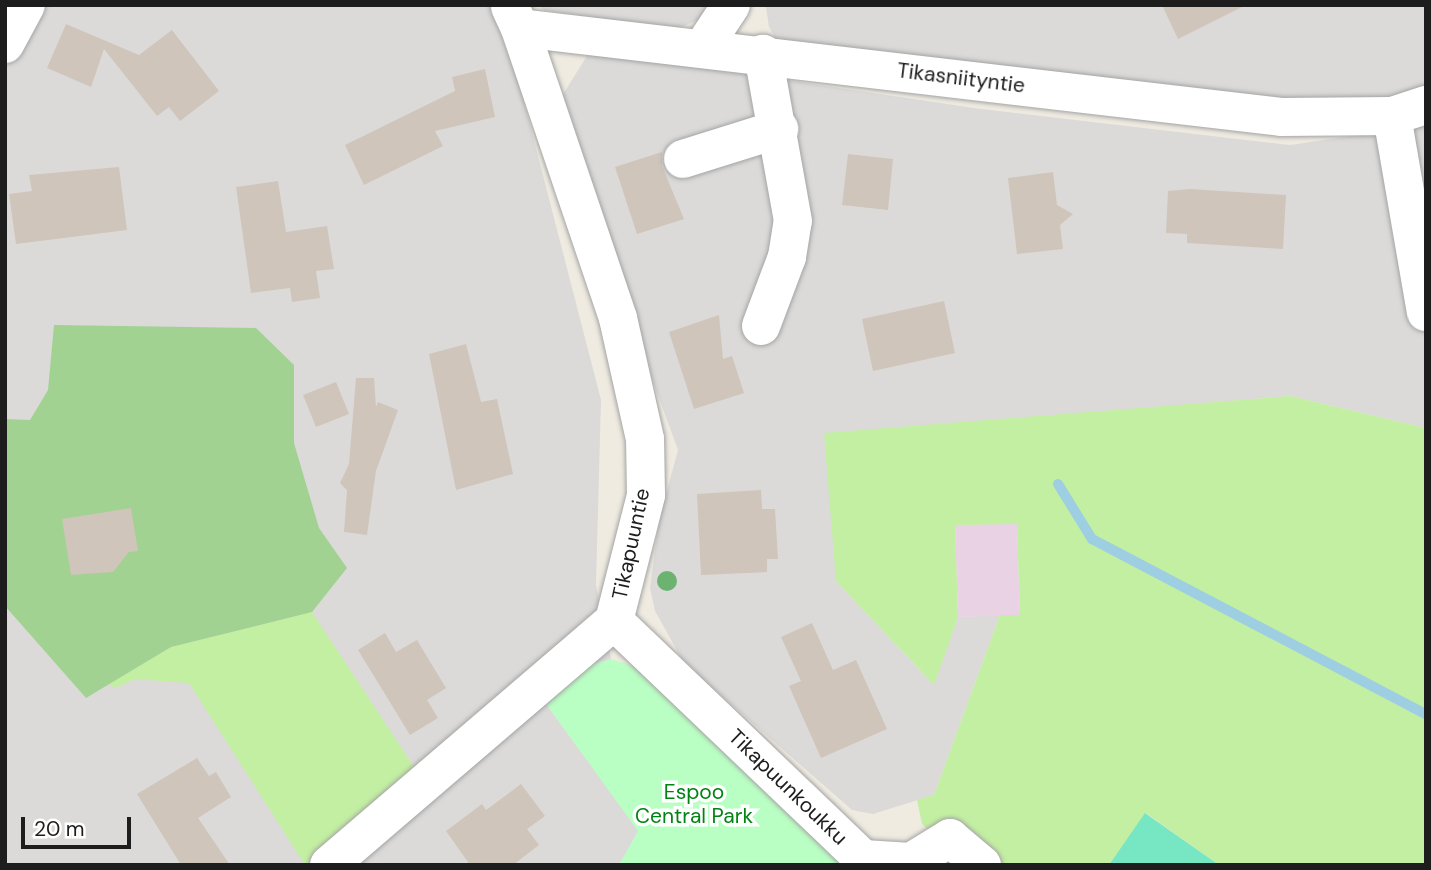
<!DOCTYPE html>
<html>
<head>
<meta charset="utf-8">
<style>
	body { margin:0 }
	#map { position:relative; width:1431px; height:870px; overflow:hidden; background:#efebe1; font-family:"DM Sans",sans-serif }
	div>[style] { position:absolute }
	.residential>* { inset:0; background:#dbdad9 }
	.industrial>* { inset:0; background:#e9d2e3 }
	.grass>* { inset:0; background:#c3efa2 }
	.forest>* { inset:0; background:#a1d292 }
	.park>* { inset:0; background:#b9fec3 }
	.pitch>* { inset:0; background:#77e6c2 }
	.stream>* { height:10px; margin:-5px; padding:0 5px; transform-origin:5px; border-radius:5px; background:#9dcee1 }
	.building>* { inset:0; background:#cfc5ba }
	.roads { filter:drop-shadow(0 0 2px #a4a4a4) drop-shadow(0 0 2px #a4a4a4) }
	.minor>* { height:38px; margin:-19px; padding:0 19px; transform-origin:19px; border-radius:19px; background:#fff }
	.trees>* { width:20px; height:20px; margin:-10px; border-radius:50%; background:#6cb270 }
	span { translate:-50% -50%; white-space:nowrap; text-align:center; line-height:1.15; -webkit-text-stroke:7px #fff; paint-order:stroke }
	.street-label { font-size:21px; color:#1d1d1d }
	.park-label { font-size:21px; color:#018414 }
	.frame { position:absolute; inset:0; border:7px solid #1d1d1d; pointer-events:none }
	.scale { position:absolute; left:21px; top:817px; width:110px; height:32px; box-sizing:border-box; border:4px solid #1d1d1d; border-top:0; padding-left:9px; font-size:21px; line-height:24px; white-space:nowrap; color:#1d1d1d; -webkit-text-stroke:5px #fff; paint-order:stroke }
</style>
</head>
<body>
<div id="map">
	<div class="residential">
		<i style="clip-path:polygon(5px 5px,490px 5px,521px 90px,601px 400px,596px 585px,611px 659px,583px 667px,544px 701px,639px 831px,619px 865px,5px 865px)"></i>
		<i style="clip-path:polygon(538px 5px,715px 5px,707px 17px,673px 30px,544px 10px)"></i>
		<i style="clip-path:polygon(1426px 5px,1426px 89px,1330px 110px,779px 44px,769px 27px,766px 7px)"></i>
		<i style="clip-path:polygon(590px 51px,974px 108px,1290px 145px,1426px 125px,1426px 428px,1290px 396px,1010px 420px,836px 581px,933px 684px,958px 617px,1000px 615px,934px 795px,873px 814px,852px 810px,684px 663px,655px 611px,650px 588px,659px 520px,678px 450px,645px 360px,562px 96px)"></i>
	</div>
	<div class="industrial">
		<i style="clip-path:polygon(1017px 523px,1020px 615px,958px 617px,955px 525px)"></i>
	</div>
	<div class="grass">
		<i style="clip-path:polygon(1290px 396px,1426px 428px,1426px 865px,1219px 865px,1146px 813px,1109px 865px,969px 865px,922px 824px,917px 800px,934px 795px,1000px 615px,1020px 615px,1017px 524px,955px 525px,958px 617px,934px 685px,836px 581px,824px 433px)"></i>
		<i style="clip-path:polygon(312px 612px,416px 770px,305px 865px,189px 683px,135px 679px,115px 688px,109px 684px,171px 647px)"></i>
	</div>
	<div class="forest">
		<i style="clip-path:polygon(54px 325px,256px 328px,294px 365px,294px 443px,319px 528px,347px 568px,312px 612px,171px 647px,86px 698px,5px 606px,5px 419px,30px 420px,48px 390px)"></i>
	</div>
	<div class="park">
		<i style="clip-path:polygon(611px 659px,636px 667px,850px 865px,619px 865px,638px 831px,544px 701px,583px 667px)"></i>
	</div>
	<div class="pitch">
		<i style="clip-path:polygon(1145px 813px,1219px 865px,1109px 865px)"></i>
	</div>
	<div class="stream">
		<i style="left:1058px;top:484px;width:65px;rotate:58.3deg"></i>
		<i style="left:1092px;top:539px;width:377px;rotate:27.7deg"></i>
	</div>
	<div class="building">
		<i style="clip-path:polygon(1162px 5px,1246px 5px,1178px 39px)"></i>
		<i style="clip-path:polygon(66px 24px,139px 55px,172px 30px,219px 91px,180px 121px,169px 107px,157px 116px,104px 49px,91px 87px,47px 68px)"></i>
		<i style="clip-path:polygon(485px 69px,495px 117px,435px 131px,443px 146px,364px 185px,345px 145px,455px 91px,452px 77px)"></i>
		<i style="clip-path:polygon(662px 152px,662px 166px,684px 219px,637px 234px,615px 167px)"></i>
		<i style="clip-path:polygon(848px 154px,893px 159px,888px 210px,842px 205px)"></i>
		<i style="clip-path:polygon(119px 167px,127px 230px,16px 244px,9px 194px,32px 191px,29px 175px)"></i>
		<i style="clip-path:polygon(1053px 172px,1057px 205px,1073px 214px,1060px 225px,1063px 249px,1017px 254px,1008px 178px)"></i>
		<i style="clip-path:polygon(278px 181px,286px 232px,327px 226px,334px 269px,316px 271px,320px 298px,292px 302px,290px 288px,251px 293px,236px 187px)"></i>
		<i style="clip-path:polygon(1190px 189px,1286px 195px,1283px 249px,1187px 243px,1187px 234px,1166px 233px,1168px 191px)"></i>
		<i style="clip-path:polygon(944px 301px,955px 353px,873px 371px,862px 319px)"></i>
		<i style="clip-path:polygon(719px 315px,723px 359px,732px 356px,744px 393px,694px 409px,669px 332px)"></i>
		<i style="clip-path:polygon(466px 344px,481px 402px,497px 399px,513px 474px,456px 490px,429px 354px)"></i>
		<i style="clip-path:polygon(356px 378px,374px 378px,376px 407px,378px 402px,398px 410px,376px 471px,367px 535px,344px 532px,347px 490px,340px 483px,349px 464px)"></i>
		<i style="clip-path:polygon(336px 382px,349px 414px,316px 427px,303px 395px)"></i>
		<i style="clip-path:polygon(761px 490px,762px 509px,775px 509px,778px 559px,767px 559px,767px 572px,701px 575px,697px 494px)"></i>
		<i style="clip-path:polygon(131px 508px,138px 551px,129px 552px,113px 572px,71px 575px,62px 519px)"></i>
		<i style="clip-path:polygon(812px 623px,833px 670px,856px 660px,887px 729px,821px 758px,789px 686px,801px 681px,781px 637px)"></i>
		<i style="clip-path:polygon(385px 633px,396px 652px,417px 640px,446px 688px,427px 700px,438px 718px,410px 735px,358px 650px)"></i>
		<i style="clip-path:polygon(197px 758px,209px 776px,216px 772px,231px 797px,198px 818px,230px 865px,181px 865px,137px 794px)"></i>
		<i style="clip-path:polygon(521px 784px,545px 816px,527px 829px,539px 845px,513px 865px,470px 865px,446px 831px,482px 804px,486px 810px)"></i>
	</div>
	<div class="roads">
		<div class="minor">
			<i style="left:510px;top:7px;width:23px;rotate:65deg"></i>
			<i style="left:520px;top:28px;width:766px;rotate:6.67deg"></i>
			<i style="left:1281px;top:117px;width:111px;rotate:-0.5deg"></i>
			<i style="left:1392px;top:116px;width:36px;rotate:-18deg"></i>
			<i style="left:5px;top:44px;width:44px;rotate:-61.7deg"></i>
			<i style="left:704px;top:46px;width:49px;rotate:-56.6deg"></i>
			<i style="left:1392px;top:116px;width:199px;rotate:80.2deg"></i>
			<i style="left:683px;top:159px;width:101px;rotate:-17.4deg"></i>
			<i style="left:761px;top:326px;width:74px;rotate:-69.4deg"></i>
			<i style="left:787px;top:257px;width:36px;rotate:-81deg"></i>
			<i style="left:793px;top:221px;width:170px;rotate:-100.2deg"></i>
			<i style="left:614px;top:621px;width:344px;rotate:43.7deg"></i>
			<i style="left:863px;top:859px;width:48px;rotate:3.6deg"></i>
			<i style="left:911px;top:862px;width:46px;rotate:-31.6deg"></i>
			<i style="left:950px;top:838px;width:42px;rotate:40.2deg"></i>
			<i style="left:329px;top:865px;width:375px;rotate:-40.6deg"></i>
			<i style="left:614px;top:621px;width:130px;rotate:-75.7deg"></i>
			<i style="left:646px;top:495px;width:56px;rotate:-91deg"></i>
			<i style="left:645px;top:439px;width:124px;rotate:-102.6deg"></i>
			<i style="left:618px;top:318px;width:306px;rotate:-108.7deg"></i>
		</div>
	</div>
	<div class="trees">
		<i style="left:667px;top:581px"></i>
	</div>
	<div class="street-label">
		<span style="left:961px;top:78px;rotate:7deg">Tikasniityntie</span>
		<span style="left:631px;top:544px;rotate:-78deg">Tikapuuntie</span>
		<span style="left:788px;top:787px;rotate:44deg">Tikapuunkoukku</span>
	</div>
	<div class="park-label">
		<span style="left:694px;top:804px">Espoo<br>Central Park</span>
	</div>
	<div class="frame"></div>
	<div class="scale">20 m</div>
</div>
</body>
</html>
